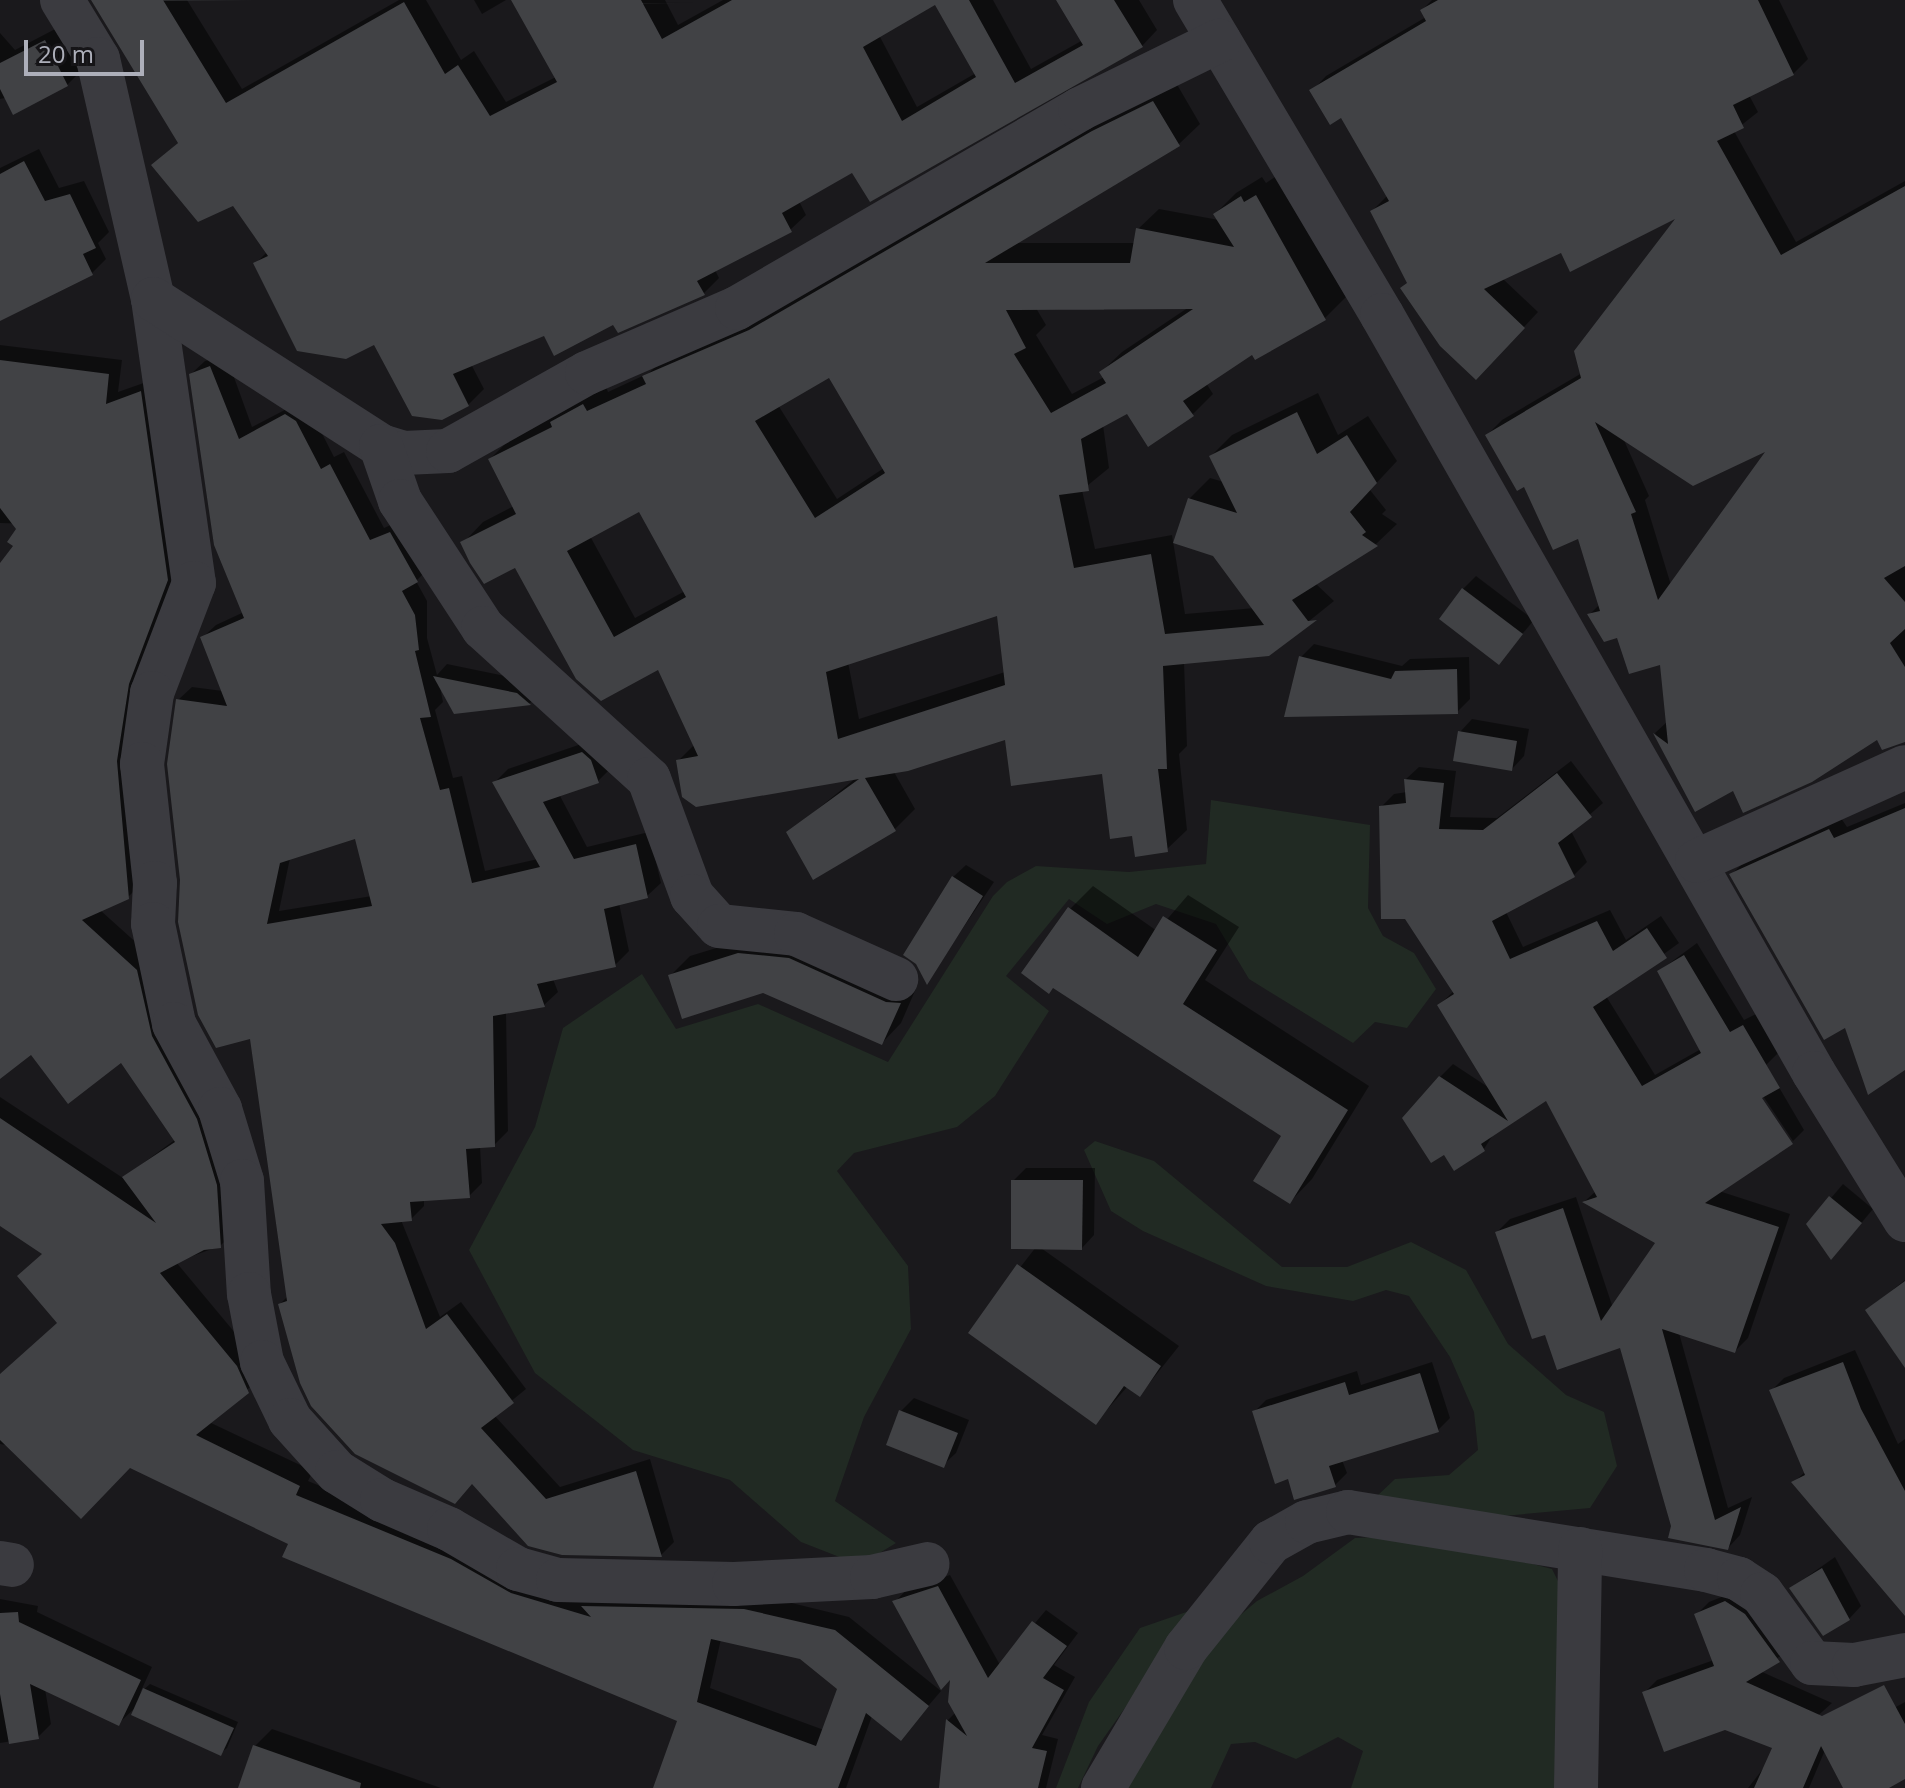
<!DOCTYPE html>
<html>
<head>
<meta charset="utf-8">
<style>
	body { margin:0 }
	#map { position:relative; width:1905px; height:1788px; overflow:hidden; background:#1a191c; font-family:"Open Sans",sans-serif }
	div>[style] { position:absolute }
	.green>* { inset:0; background:#212a23 }
	.shadow>* { inset:0; background:#0007 }
	.building>* { inset:0; background:#414245 }
	.minor>* { height:44px; margin:-22px; padding:0 22px; transform-origin:22px; border-radius:22px; background:#3b3b40 }
	span { translate:-50% -50%; white-space:nowrap; text-align:center; line-height:1.15; -webkit-text-stroke:6px #151417; paint-order:stroke }
	.scale { position:absolute; left:24px; top:40px; width:120px; height:36px; box-sizing:border-box; border:4px solid #adafba; border-top:0; padding-left:10px; font-size:24px; line-height:28px; white-space:nowrap; color:#adafba; -webkit-text-stroke:6px #151417; paint-order:stroke }
</style>
</head>
<body>
<div id="map">
	<div class="green">
		<i style="clip-path:polygon(1211px 800px,1370px 825px,1368px 908px,1383px 936px,1414px 953px,1436px 989px,1407px 1028px,1375px 1022px,1353px 1043px,1249px 979px,1216px 924px,1156px 904px,1107px 924px,1069px 899px,1006px 976px,1049px 1011px,995px 1096px,957px 1127px,854px 1153px,837px 1171px,908px 1266px,911px 1329px,864px 1417px,835px 1501px,896px 1543px,860px 1565px,801px 1542px,730px 1480px,633px 1450px,535px 1373px,469px 1250px,535px 1127px,563px 1028px,642px 974px,676px 1029px,758px 1004px,888px 1062px,993px 896px,1007px 882px,1036px 866px,1129px 872px,1206px 864px)"></i>
		<i style="clip-path:polygon(1095px 1141px,1154px 1161px,1282px 1267px,1347px 1267px,1411px 1242px,1466px 1270px,1508px 1344px,1566px 1395px,1604px 1412px,1617px 1466px,1590px 1508px,1503px 1516px,1376px 1497px,1395px 1479px,1449px 1475px,1478px 1450px,1474px 1412px,1450px 1357px,1409px 1296px,1386px 1290px,1353px 1301px,1266px 1286px,1143px 1231px,1111px 1211px,1084px 1150px)"></i>
		<i style="clip-path:polygon(1420px 1535px,1552px 1569px,1562px 1589px,1555px 1788px,1351px 1788px,1363px 1751px,1338px 1737px,1296px 1759px,1255px 1742px,1231px 1744px,1211px 1788px,1128px 1788px,1205px 1645px,1257px 1601px,1303px 1576px,1355px 1538px)"></i>
		<i style="clip-path:polygon(1195px 1609px,1098px 1746px,1078px 1788px,1056px 1788px,1089px 1702px,1140px 1628px)"></i>
	</div>
	<div class="shadow">
		<i style="clip-path:polygon(evenodd,94px 0,187px 0,242px 89px,399px 0,426px 0,461px 60px,474px 51px,506px 102px,556px 77px,513px 0,665px 0,678px 25px,723px 0,993px 0,1031px 69px,1083px 40px,1058px 0,1139px 0,1157px 30px,1142px 46px,852px 170px,799px 201px,806px 215px,790px 230px,715px 270px,719px 278px,704px 293px,614px 322px,545px 333px,471px 364px,484px 389px,468px 405px,255px 264px,267px 252px,233px 204px,154px 165px,180px 141px,94px 0,936px 3px,976px 73px,917px 107px,879px 35px,936px 3px)"></i>
		<i style="clip-path:polygon(474px 0,506px 0,482px 14px)"></i>
		<i style="clip-path:polygon(evenodd,1432px 0,1779px 0,1808px 59px,1793px 74px,1749px 95px,1758px 112px,1734px 131px,1796px 242px,1905px 181px,1905px 730px,1734px 789px,1695px 810px,1655px 733px,1668px 721px,1662px 663px,1590px 614px,1600px 604px,1579px 536px,1525px 484px,1487px 435px,1502px 420px,1582px 373px,1682px 213px,1562px 250px,1502px 278px,1538px 312px,1490px 363px,1372px 211px,1388px 195px,1341px 115px,1312px 91px,1326px 76px,1426px 17px,1422px 10px,1432px 0,1623px 438px,1771px 447px,1671px 585px,1645px 500px,1649px 496px,1623px 438px)"></i>
		<i style="clip-path:polygon(59px 27px,81px 71px,67px 85px,0 99px,0 33px,15px 50px)"></i>
		<i style="clip-path:polygon(evenodd,1175px 81px,1200px 124px,1179px 144px,1015px 243px,1135px 243px,1138px 229px,1159px 209px,1219px 220px,1215px 214px,1236px 193px,1262px 177px,1266px 183px,1278px 175px,1346px 297px,1325px 318px,1256px 357px,1253px 352px,1206px 383px,1213px 394px,1194px 413px,1176px 394px,1194px 413px,1149px 444px,1127px 412px,1103px 425px,1109px 468px,1082px 490px,1095px 549px,1172px 535px,1185px 614px,1255px 608px,1189px 499px,1210px 478px,1224px 482px,1211px 456px,1232px 435px,1318px 393px,1338px 435px,1368px 416px,1397px 461px,1370px 490px,1386px 510px,1382px 514px,1397px 524px,1376px 544px,1315px 583px,1334px 601px,1268px 654px,1184px 662px,1187px 746px,1179px 754px,1187px 830px,1166px 850px,1134px 834px,1104px 772px,1006px 737px,894px 772px,915px 809px,895px 829px,788px 833px,856px 778px,678px 761px,695px 744px,659px 667px,601px 699px,516px 565px,463px 543px,483px 522px,514px 506px,490px 459px,511px 438px,605px 384px,608px 392px,649px 373px,666px 356px,1175px 81px,1189px 307px,1122px 352px,1101px 372px,1104px 377px,1072px 394px,1036px 335px,1046px 325px,1036px 308px,1189px 307px,1175px 81px,829px 376px,884px 468px,837px 499px,778px 405px,829px 376px,1175px 81px,640px 509px,685px 591px,635px 618px,590px 536px,640px 509px,1175px 81px,999px 614px,1005px 672px,859px 719px,848px 662px,999px 614px)"></i>
		<i style="clip-path:polygon(39px 149px,59px 188px,84px 181px,109px 232px,98px 243px,106px 259px,92px 273px,0 319px,0 168px)"></i>
		<i style="clip-path:polygon(evenodd,0 345px,122px 360px,118px 392px,155px 379px,181px 565px,142px 883px,128px 897px,100px 910px,150px 955px,210px 1104px,234px 1232px,220px 1246px,176px 1262px,251px 1352px,262px 1377px,209px 1422px,313px 1471px,308px 1481px,465px 1546px,759px 1595px,849px 1617px,941px 1691px,900px 1739px,872px 1716px,846px 1788px,655px 1788px,680px 1720px,130px 1466px,0 1444px,0 1376px,59px 1322px,44px 1253px,0 1223px,0 1097px,123px 1178px,176px 1139px,121px 1061px,32px 1052px,0 1024px,0 567px,31px 524px,0 523px,0 345px,721px 1639px,801px 1658px,839px 1689px,824px 1730px,710px 1688px,721px 1639px)"></i>
		<i style="clip-path:polygon(evenodd,226px 355px,252px 427px,300px 402px,309px 408px,334px 457px,344px 452px,384px 528px,404px 519px,430px 567px,416px 581px,427px 601px,427px 638px,437px 675px,447px 664px,530px 681px,542px 691px,530px 703px,455px 712px,440px 687px,443px 702px,435px 710px,453px 778px,462px 776px,485px 871px,538px 859px,495px 782px,508px 769px,596px 739px,611px 768px,598px 781px,559px 794px,587px 847px,649px 832px,661px 883px,647px 896px,619px 903px,629px 951px,615px 965px,553px 979px,558px 992px,544px 1005px,506px 1012px,508px 1131px,494px 1145px,480px 1146px,482px 1183px,469px 1196px,424px 1199px,424px 1206px,411px 1219px,401px 1220px,440px 1317px,461px 1302px,526px 1389px,494px 1415px,560px 1487px,650px 1459px,674px 1542px,661px 1555px,473px 1482px,280px 1304px,288px 1296px,251px 1037px,182px 880px,178px 700px,192px 687px,223px 691px,202px 638px,216px 625px,244px 612px,191px 374px,205px 361px,226px 355px,356px 836px,372px 896px,279px 911px,290px 858px,356px 836px)"></i>
		<i style="clip-path:polygon(1476px 576px,1534px 620px,1499px 662px,1463px 589px)"></i>
		<i style="clip-path:polygon(1314px 644px,1402px 666px,1410px 659px,1469px 657px,1470px 699px,1457px 712px,1301px 657px)"></i>
		<i style="clip-path:polygon(1472px 719px,1529px 729px,1524px 756px,1512px 769px,1460px 732px)"></i>
		<i style="clip-path:polygon(1571px 761px,1603px 803px,1571px 831px,1587px 862px,1574px 875px,1506px 912px,1523px 947px,1610px 910px,1626px 940px,1661px 916px,1679px 943px,1606px 996px,1655px 1075px,1701px 1049px,1659px 971px,1697px 943px,1744px 1020px,1756px 1014px,1779px 1052px,1766px 1065px,1804px 1130px,1793px 1141px,1757px 1087px,1719px 1191px,1790px 1214px,1748px 1338px,1735px 1351px,1679px 1333px,1728px 1508px,1752px 1497px,1740px 1535px,1728px 1548px,1673px 1525px,1621px 1346px,1546px 1332px,1497px 1232px,1510px 1219px,1576px 1197px,1613px 1308px,1658px 1243px,1585px 1201px,1596px 1191px,1547px 1098px,1494px 1133px,1484px 1149px,1440px 1077px,1453px 1064px,1491px 1089px,1439px 1005px,1454px 991px,1381px 807px,1394px 794px,1407px 792px,1406px 779px,1419px 767px,1456px 771px,1450px 817px,1497px 818px)"></i>
		<i style="clip-path:polygon(1905px 803px,1905px 984px,1732px 874px,1744px 862px,1841px 818px,1847px 827px)"></i>
		<i style="clip-path:polygon(966px 865px,994px 882px,926px 983px,918px 964px,953px 877px)"></i>
		<i style="clip-path:polygon(1093px 886px,1157px 931px,1188px 895px,1239px 927px,1205px 980px,1369px 1086px,1312px 1179px,1290px 1202px,1284px 1136px,1054px 986px,1070px 909px)"></i>
		<i style="clip-path:polygon(759px 935px,918px 984px,901px 1023px,882px 1043px,763px 991px,670px 976px,690px 956px)"></i>
		<i style="clip-path:polygon(1026px 1168px,1095px 1168px,1094px 1235px,1082px 1248px,1041px 1248px,1179px 1346px,1140px 1395px,1128px 1386px,1096px 1422px,970px 1332px,1036px 1247px,1013px 1181px)"></i>
		<i style="clip-path:polygon(1843px 1184px,1873px 1209px,1843px 1245px,1808px 1225px)"></i>
		<i style="clip-path:polygon(1905px 1280px,1905px 1364px,1867px 1310px)"></i>
		<i style="clip-path:polygon(1855px 1350px,1898px 1444px,1905px 1439px,1905px 1613px,1794px 1482px,1806px 1471px,1772px 1390px,1784px 1378px)"></i>
		<i style="clip-path:polygon(1432px 1362px,1450px 1418px,1438px 1430px,1342px 1460px,1347px 1473px,1335px 1485px,1289px 1477px,1254px 1412px,1266px 1400px,1357px 1371px,1361px 1385px)"></i>
		<i style="clip-path:polygon(914px 1398px,969px 1420px,956px 1453px,943px 1465px,901px 1411px)"></i>
		<i style="clip-path:polygon(1835px 1557px,1861px 1606px,1849px 1619px,1791px 1588px)"></i>
		<i style="clip-path:polygon(950px 1575px,1000px 1665px,1046px 1610px,1078px 1633px,1054px 1665px,1075px 1677px,1042px 1735px,1058px 1739px,1046px 1788px,941px 1788px,948px 1720px,956px 1712px,952px 1677px,895px 1602px,907px 1589px)"></i>
		<i style="clip-path:polygon(1739px 1590px,1791px 1648px,1760px 1671px,1832px 1703px,1783px 1747px,1645px 1692px,1657px 1680px,1714px 1660px,1697px 1614px,1709px 1602px)"></i>
		<i style="clip-path:polygon(0 1599px,38px 1606px,37px 1612px,152px 1667px,140px 1693px,150px 1684px,238px 1722px,227px 1748px,221px 1753px,137px 1706px,118px 1724px,45px 1689px,51px 1724px,38px 1737px,0 1743px)"></i>
		<i style="clip-path:polygon(1905px 1702px,1905px 1777px,1885px 1788px,1846px 1788px,1839px 1738px)"></i>
		<i style="clip-path:polygon(272px 1729px,441px 1788px,240px 1788px,255px 1746px)"></i>
		<i style="clip-path:polygon(1828px 1743px,1809px 1788px,1748px 1788px,1773px 1756px,1781px 1768px)"></i>
	</div>
	<div class="building">
		<i style="clip-path:polygon(evenodd,91px 0,163px 0,226px 103px,404px 2px,445px 74px,458px 65px,490px 116px,557px 82px,511px 0,641px 0,662px 39px,732px 0,969px 0,1015px 83px,1083px 45px,1056px 0,1114px 0,1143px 47px,870px 202px,852px 173px,782px 213px,792px 232px,697px 281px,705px 295px,618px 333px,613px 325px,554px 356px,544px 336px,453px 374px,469px 406px,442px 420px,412px 416px,374px 345px,346px 359px,297px 351px,253px 263px,268px 256px,233px 206px,198px 222px,151px 165px,178px 143px,91px 0,935px 5px,976px 77px,902px 121px,863px 47px,935px 5px)"></i>
		<i style="clip-path:polygon(evenodd,1438px 0,1758px 0,1794px 75px,1733px 105px,1744px 128px,1717px 141px,1781px 255px,1905px 186px,1905px 566px,1884px 578px,1905px 602px,1905px 629px,1890px 643px,1905px 667px,1905px 742px,1882px 750px,1877px 740px,1812px 782px,1743px 813px,1733px 791px,1695px 812px,1653px 733px,1668px 744px,1660px 665px,1629px 674px,1617px 638px,1604px 642px,1587px 614px,1600px 611px,1578px 539px,1553px 550px,1524px 487px,1517px 491px,1485px 435px,1581px 378px,1574px 351px,1675px 219px,1570px 272px,1561px 253px,1484px 289px,1525px 328px,1476px 380px,1440px 346px,1400px 288px,1407px 283px,1370px 211px,1389px 201px,1341px 118px,1330px 125px,1309px 90px,1426px 21px,1420px 10px,1438px 0,1595px 422px,1693px 486px,1765px 452px,1658px 600px,1631px 514px,1636px 512px,1595px 422px)"></i>
		<i style="clip-path:polygon(45px 40px,68px 86px,13px 115px,0 89px,0 63px)"></i>
		<i style="clip-path:polygon(evenodd,1153px 101px,1180px 146px,985px 263px,1130px 263px,1136px 228px,1234px 247px,1213px 214px,1241px 196px,1244px 202px,1256px 195px,1326px 320px,1255px 360px,1252px 355px,1183px 401px,1194px 416px,1148px 447px,1127px 414px,1081px 439px,1089px 491px,1059px 495px,1074px 568px,1151px 554px,1165px 634px,1264px 625px,1213px 556px,1173px 543px,1188px 498px,1237px 513px,1209px 456px,1297px 412px,1317px 454px,1347px 435px,1377px 483px,1350px 512px,1366px 532px,1362px 535px,1378px 546px,1292px 600px,1308px 621px,1317px 620px,1269px 656px,1163px 666px,1167px 769px,1158px 769px,1168px 852px,1135px 857px,1132px 836px,1110px 839px,1102px 774px,1011px 786px,1005px 740px,908px 771px,865px 778px,896px 831px,813px 880px,786px 832px,859px 779px,696px 807px,682px 797px,676px 760px,698px 756px,658px 670px,601px 701px,576px 679px,515px 568px,484px 584px,470px 563px,460px 542px,516px 514px,488px 459px,552px 427px,550px 422px,583px 404px,587px 411px,646px 384px,642px 376px,749px 330px,1092px 131px,1153px 101px,1193px 309px,1099px 372px,1106px 383px,1051px 413px,1014px 354px,1026px 348px,1006px 310px,1193px 309px,1153px 101px,829px 378px,885px 473px,815px 518px,755px 421px,829px 378px,1153px 101px,639px 512px,686px 597px,614px 637px,567px 551px,639px 512px,1153px 101px,997px 616px,1005px 685px,838px 739px,826px 672px,997px 616px)"></i>
		<i style="clip-path:polygon(24px 161px,45px 201px,70px 194px,96px 248px,83px 254px,93px 275px,0 321px,0 174px)"></i>
		<i style="clip-path:polygon(evenodd,0 360px,109px 374px,106px 404px,141px 391px,168px 580px,129px 684px,117px 761px,129px 899px,82px 920px,137px 970px,152px 1036px,197px 1119px,217px 1185px,221px 1248px,204px 1250px,160px 1273px,237px 1366px,249px 1393px,196px 1435px,300px 1486px,296px 1495px,451px 1559px,511px 1593px,591px 1617px,581px 1606px,744px 1609px,835px 1630px,929px 1706px,901px 1741px,866px 1713px,838px 1788px,653px 1788px,677px 1721px,282px 1557px,288px 1544px,130px 1468px,81px 1519px,0 1440px,0 1374px,57px 1323px,17px 1276px,42px 1254px,0 1226px,0 1118px,156px 1223px,122px 1177px,175px 1142px,121px 1063px,68px 1104px,31px 1055px,0 1079px,0 563px,13px 546px,7px 542px,16px 529px,0 508px,0 360px,711px 1639px,800px 1659px,837px 1689px,816px 1746px,697px 1702px,711px 1639px)"></i>
		<i style="clip-path:polygon(evenodd,210px 366px,239px 439px,285px 414px,296px 421px,321px 469px,330px 464px,370px 540px,390px 532px,418px 582px,402px 591px,415px 615px,419px 650px,415px 651px,431px 717px,420px 718px,440px 790px,449px 788px,472px 883px,540px 867px,492px 782px,582px 752px,591px 760px,599px 783px,543px 802px,574px 859px,636px 844px,648px 898px,604px 909px,616px 967px,537px 984px,545px 1007px,493px 1016px,495px 1147px,466px 1149px,470px 1198px,410px 1202px,412px 1221px,381px 1224px,395px 1243px,426px 1329px,447px 1314px,514px 1403px,481px 1428px,546px 1499px,636px 1471px,662px 1557px,562px 1555px,528px 1546px,472px 1484px,455px 1504px,355px 1454px,311px 1406px,300px 1383px,278px 1304px,287px 1301px,250px 1039px,216px 1048px,198px 1015px,178px 922px,180px 880px,167px 764px,176px 699px,227px 706px,200px 637px,244px 618px,214px 545px,189px 374px,210px 366px,355px 839px,372px 906px,267px 924px,280px 863px,355px 839px)"></i>
		<i style="clip-path:polygon(1462px 588px,1523px 634px,1499px 665px,1439px 619px)"></i>
		<i style="clip-path:polygon(1299px 656px,1391px 679px,1395px 671px,1457px 669px,1458px 714px,1284px 717px)"></i>
		<i style="clip-path:polygon(433px 676px,517px 693px,531px 705px,454px 714px)"></i>
		<i style="clip-path:polygon(1458px 731px,1517px 741px,1512px 771px,1453px 761px)"></i>
		<i style="clip-path:polygon(1557px 773px,1592px 817px,1558px 843px,1575px 877px,1492px 921px,1510px 959px,1597px 921px,1613px 951px,1647px 928px,1667px 958px,1593px 1007px,1642px 1086px,1701px 1053px,1657px 971px,1684px 955px,1730px 1032px,1743px 1025px,1780px 1088px,1762px 1098px,1793px 1144px,1705px 1203px,1779px 1227px,1735px 1353px,1662px 1329px,1715px 1520px,1741px 1507px,1728px 1550px,1668px 1538px,1671px 1526px,1620px 1348px,1557px 1370px,1545px 1335px,1532px 1339px,1495px 1232px,1563px 1208px,1601px 1321px,1655px 1243px,1582px 1202px,1597px 1197px,1546px 1101px,1481px 1144px,1485px 1151px,1454px 1171px,1444px 1155px,1431px 1163px,1402px 1118px,1439px 1076px,1508px 1121px,1437px 1005px,1454px 994px,1405px 919px,1381px 919px,1379px 806px,1406px 803px,1404px 779px,1444px 783px,1439px 829px,1483px 830px)"></i>
		<i style="clip-path:polygon(1905px 808px,1905px 1070px,1868px 1095px,1845px 1028px,1824px 1040px,1729px 874px,1829px 829px,1834px 838px)"></i>
		<i style="clip-path:polygon(952px 876px,983px 896px,927px 985px,916px 964px,903px 955px)"></i>
		<i style="clip-path:polygon(1068px 907px,1138px 957px,1163px 916px,1217px 950px,1183px 1004px,1348px 1110px,1290px 1204px,1253px 1181px,1281px 1136px,1053px 988px,1049px 994px,1021px 973px)"></i>
		<i style="clip-path:polygon(738px 953px,789px 958px,886px 1002px,901px 1003px,882px 1045px,763px 993px,682px 1019px,668px 975px)"></i>
		<i style="clip-path:polygon(1011px 1180px,1083px 1180px,1082px 1250px,1011px 1249px)"></i>
		<i style="clip-path:polygon(1829px 1196px,1862px 1223px,1831px 1260px,1806px 1224px)"></i>
		<i style="clip-path:polygon(1017px 1264px,1161px 1366px,1140px 1397px,1124px 1386px,1096px 1425px,968px 1333px)"></i>
		<i style="clip-path:polygon(1905px 1281px,1905px 1368px,1865px 1310px)"></i>
		<i style="clip-path:polygon(1843px 1362px,1861px 1409px,1905px 1491px,1905px 1616px,1791px 1482px,1805px 1475px,1769px 1390px)"></i>
		<i style="clip-path:polygon(1420px 1373px,1439px 1432px,1329px 1466px,1336px 1487px,1294px 1500px,1288px 1479px,1275px 1484px,1252px 1411px,1345px 1382px,1349px 1395px)"></i>
		<i style="clip-path:polygon(899px 1410px,958px 1433px,944px 1468px,886px 1445px)"></i>
		<i style="clip-path:polygon(1822px 1568px,1850px 1620px,1823px 1636px,1789px 1588px)"></i>
		<i style="clip-path:polygon(938px 1586px,988px 1678px,1032px 1621px,1067px 1646px,1043px 1678px,1064px 1690px,1032px 1748px,1047px 1751px,1038px 1788px,939px 1788px,946px 1719px,967px 1736px,948px 1702px,950px 1680px,941px 1690px,892px 1601px)"></i>
		<i style="clip-path:polygon(1725px 1601px,1745px 1614px,1780px 1662px,1746px 1682px,1822px 1716px,1884px 1685px,1905px 1724px,1905px 1779px,1889px 1788px,1843px 1788px,1821px 1746px,1803px 1788px,1754px 1788px,1772px 1748px,1725px 1730px,1664px 1752px,1642px 1692px,1714px 1666px,1694px 1614px)"></i>
		<i style="clip-path:polygon(18px 1612px,19px 1622px,141px 1680px,119px 1726px,30px 1684px,39px 1739px,9px 1744px,0 1694px,0 1613px)"></i>
		<i style="clip-path:polygon(143px 1688px,234px 1728px,221px 1756px,131px 1715px)"></i>
		<i style="clip-path:polygon(253px 1745px,361px 1783px,360px 1788px,238px 1788px)"></i>
	</div>
	<div class="minor">
		<i style="left:62px;top:0;width:69px;rotate:58.6deg"></i>
		<i style="left:98px;top:59px;width:246px;rotate:77.1deg"></i>
		<i style="left:153px;top:299px;width:287px;rotate:81.8deg"></i>
		<i style="left:194px;top:583px;width:118px;rotate:110.9deg"></i>
		<i style="left:152px;top:693px;width:72px;rotate:98deg"></i>
		<i style="left:142px;top:764px;width:120px;rotate:83.8deg"></i>
		<i style="left:155px;top:883px;width:41px;rotate:92.8deg"></i>
		<i style="left:153px;top:924px;width:102px;rotate:78.1deg"></i>
		<i style="left:174px;top:1024px;width:97px;rotate:61.6deg"></i>
		<i style="left:220px;top:1109px;width:75px;rotate:73deg"></i>
		<i style="left:242px;top:1181px;width:113px;rotate:86.5deg"></i>
		<i style="left:249px;top:1294px;width:69px;rotate:79.2deg"></i>
		<i style="left:262px;top:1362px;width:64px;rotate:64.2deg"></i>
		<i style="left:290px;top:1420px;width:70px;rotate:47.9deg"></i>
		<i style="left:337px;top:1472px;width:53px;rotate:31.9deg"></i>
		<i style="left:382px;top:1500px;width:73px;rotate:23.4deg"></i>
		<i style="left:449px;top:1529px;width:80px;rotate:30.1deg"></i>
		<i style="left:518px;top:1569px;width:41px;rotate:15.4deg"></i>
		<i style="left:558px;top:1580px;width:176px;rotate:1.3deg"></i>
		<i style="left:734px;top:1584px;width:138px;rotate:-2.9deg"></i>
		<i style="left:872px;top:1577px;width:57px;rotate:-13.1deg"></i>
		<i style="left:1195px;top:0;width:366px;rotate:59.3deg"></i>
		<i style="left:1382px;top:315px;width:872px;rotate:60.32deg"></i>
		<i style="left:1814px;top:1073px;width:173px;rotate:58.2deg"></i>
		<i style="left:153px;top:299px;width:271px;rotate:32.8deg"></i>
		<i style="left:381px;top:446px;width:24px;rotate:17deg"></i>
		<i style="left:404px;top:453px;width:44px;rotate:-2.6deg"></i>
		<i style="left:448px;top:451px;width:159px;rotate:-29.3deg"></i>
		<i style="left:587px;top:373px;width:163px;rotate:-23.4deg"></i>
		<i style="left:737px;top:308px;width:397px;rotate:-30.1deg"></i>
		<i style="left:1080px;top:109px;width:155px;rotate:-26.1deg"></i>
		<i style="left:381px;top:446px;width:58px;rotate:70.9deg"></i>
		<i style="left:400px;top:501px;width:152px;rotate:56.8deg"></i>
		<i style="left:483px;top:628px;width:224px;rotate:42.3deg"></i>
		<i style="left:649px;top:779px;width:125px;rotate:69.8deg"></i>
		<i style="left:692px;top:896px;width:40px;rotate:48deg"></i>
		<i style="left:719px;top:926px;width:77px;rotate:5.9deg"></i>
		<i style="left:796px;top:934px;width:110px;rotate:24.2deg"></i>
		<i style="left:1697px;top:861px;width:228px;rotate:-24.3deg"></i>
		<i style="left:0;top:1563px;width:12px;rotate:9deg"></i>
		<i style="left:1103px;top:1788px;width:163px;rotate:-59.3deg"></i>
		<i style="left:1186px;top:1648px;width:136px;rotate:-51.3deg"></i>
		<i style="left:1271px;top:1542px;width:41px;rotate:-29.1deg"></i>
		<i style="left:1307px;top:1522px;width:42px;rotate:-13.7deg"></i>
		<i style="left:1348px;top:1512px;width:363px;rotate:9.2deg"></i>
		<i style="left:1706px;top:1570px;width:34px;rotate:15deg"></i>
		<i style="left:1739px;top:1579px;width:27px;rotate:33deg"></i>
		<i style="left:1762px;top:1594px;width:85px;rotate:54.1deg"></i>
		<i style="left:1812px;top:1663px;width:42px;rotate:2.7deg"></i>
		<i style="left:1854px;top:1665px;width:52px;rotate:-11.1deg"></i>
		<i style="left:1576px;top:1788px;width:239px;rotate:-89deg"></i>
	</div>
	<div class="scale">20 m</div>
</div>
</body>
</html>
